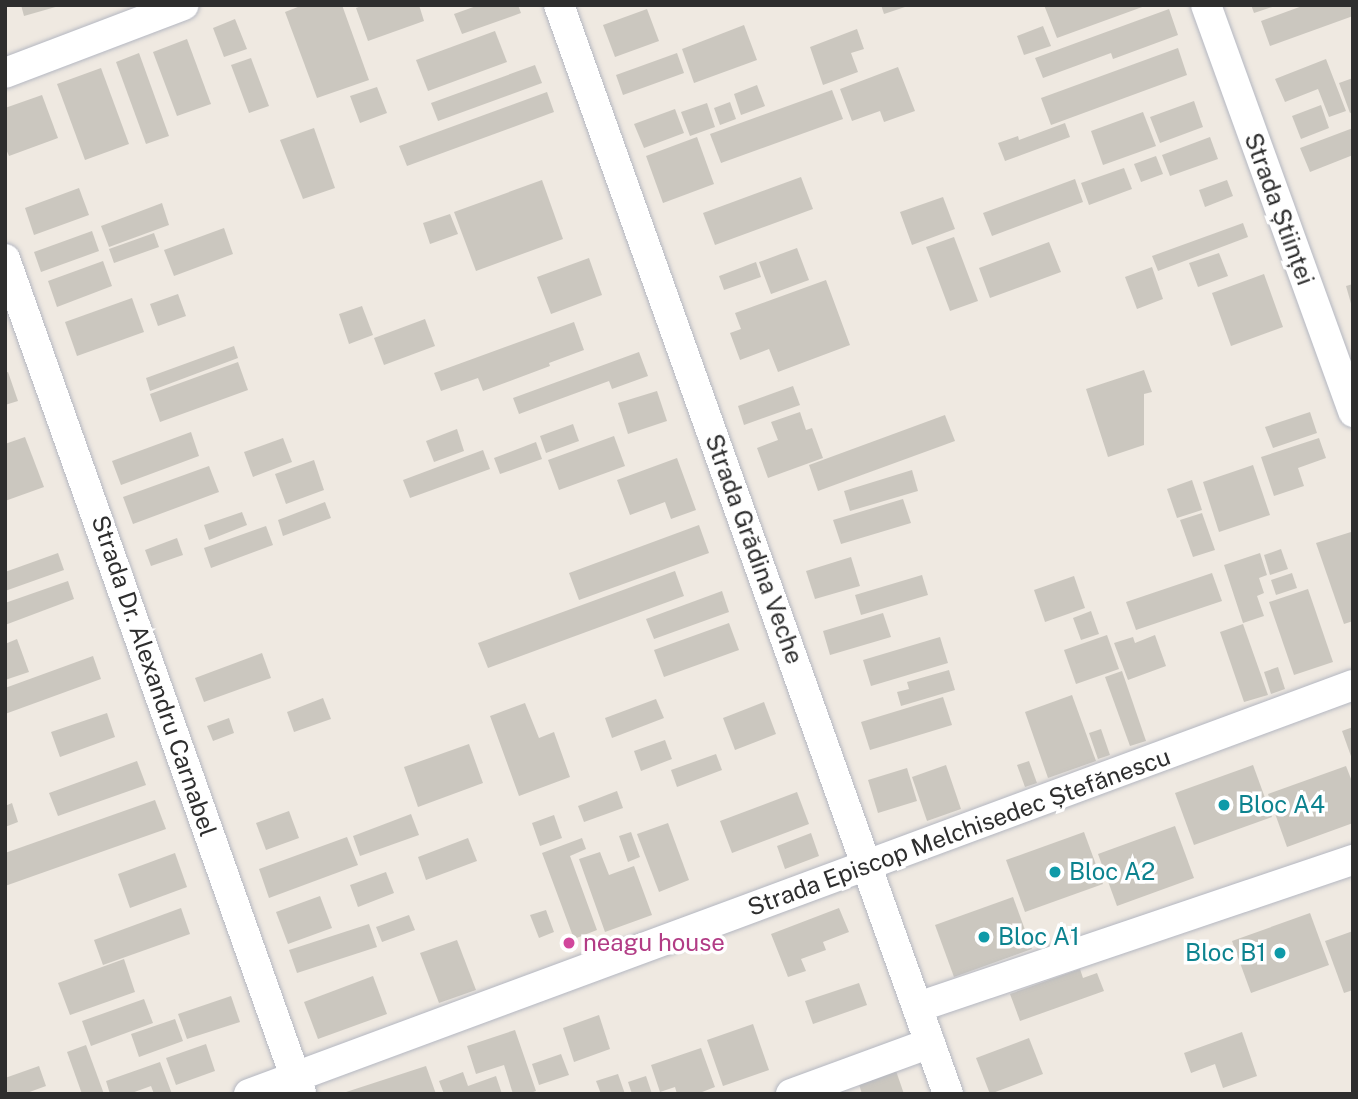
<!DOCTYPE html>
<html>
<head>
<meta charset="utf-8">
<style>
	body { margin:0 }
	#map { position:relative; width:1358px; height:1099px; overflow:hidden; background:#efe9e1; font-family:"Public Sans",sans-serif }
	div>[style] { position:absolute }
	.building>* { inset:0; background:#cbc7bf }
	.roads { filter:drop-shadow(0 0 2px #b4b7c1) drop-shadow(0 0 2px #b4b7c1) }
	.minor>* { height:30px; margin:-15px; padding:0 15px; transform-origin:15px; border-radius:15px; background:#fff }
	.dots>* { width:19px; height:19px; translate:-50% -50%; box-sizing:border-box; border:4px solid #fff; border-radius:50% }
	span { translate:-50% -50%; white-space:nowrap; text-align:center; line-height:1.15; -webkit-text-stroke:7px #fff; paint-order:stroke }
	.street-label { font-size:24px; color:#2e2e2e }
	.culture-label { font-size:24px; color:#0d838f }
	.left { translate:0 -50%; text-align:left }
	.right { translate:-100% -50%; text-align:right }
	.hotel-label { font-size:24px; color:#b23c85 }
	.frame { position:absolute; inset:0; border:7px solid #2e2e2e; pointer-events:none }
</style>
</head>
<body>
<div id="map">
	<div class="building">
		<i style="clip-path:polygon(21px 5px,59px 5px,59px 6px,24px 16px)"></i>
		<i style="clip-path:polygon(303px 5px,342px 5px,369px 80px,317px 98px,285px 12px)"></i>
		<i style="clip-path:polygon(364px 5px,419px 5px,424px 21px,368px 41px,356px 8px)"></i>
		<i style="clip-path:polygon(479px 5px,518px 5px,521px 13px,462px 34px,454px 14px)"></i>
		<i style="clip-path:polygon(881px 5px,908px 5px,908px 6px,884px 14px)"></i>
		<i style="clip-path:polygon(1044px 5px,1145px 5px,1145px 6px,1057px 38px)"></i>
		<i style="clip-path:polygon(1251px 5px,1275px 5px,1275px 6px,1254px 13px)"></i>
		<i style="clip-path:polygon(1305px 5px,1353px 5px,1353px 16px,1270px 46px,1261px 21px)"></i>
		<i style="clip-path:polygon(647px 9px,659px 41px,615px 57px,603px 25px)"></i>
		<i style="clip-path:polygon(1169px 9px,1178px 35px,1113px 59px,1111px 53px,1043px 78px,1035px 58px)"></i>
		<i style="clip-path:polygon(235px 19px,247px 49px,224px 57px,213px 28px)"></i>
		<i style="clip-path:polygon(744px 25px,757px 60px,694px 83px,682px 49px)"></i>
		<i style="clip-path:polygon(1043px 26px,1051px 46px,1024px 55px,1017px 36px)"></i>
		<i style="clip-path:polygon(857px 29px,864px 49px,851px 53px,858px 72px,823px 85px,810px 47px)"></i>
		<i style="clip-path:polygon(495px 31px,507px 62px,428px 91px,416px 60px)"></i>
		<i style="clip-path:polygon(187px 39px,211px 104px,177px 116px,153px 52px)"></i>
		<i style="clip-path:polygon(1178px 48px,1187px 75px,1051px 125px,1041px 98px)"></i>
		<i style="clip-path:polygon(139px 53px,169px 136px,146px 144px,116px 62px)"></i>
		<i style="clip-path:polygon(677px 53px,684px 73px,623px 95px,616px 75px)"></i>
		<i style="clip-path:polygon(251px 58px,269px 106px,249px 113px,231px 65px)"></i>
		<i style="clip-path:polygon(1326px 59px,1346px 111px,1329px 117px,1318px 89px,1285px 102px,1275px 79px)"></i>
		<i style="clip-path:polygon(535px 65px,542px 83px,438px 121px,431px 103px)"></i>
		<i style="clip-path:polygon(898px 67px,915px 111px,884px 122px,880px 111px,852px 121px,840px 89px)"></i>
		<i style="clip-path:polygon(101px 68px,129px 144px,85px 160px,57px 84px)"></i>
		<i style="clip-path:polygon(1353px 78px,1353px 112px,1350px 113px,1339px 83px)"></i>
		<i style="clip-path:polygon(757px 85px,765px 106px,741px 115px,734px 94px)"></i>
		<i style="clip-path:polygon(377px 87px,387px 113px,360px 123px,350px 96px)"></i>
		<i style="clip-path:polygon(832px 90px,843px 119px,721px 163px,710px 134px)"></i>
		<i style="clip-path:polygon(547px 92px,554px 112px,407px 166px,399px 146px)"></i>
		<i style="clip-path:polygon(42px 95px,58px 138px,9px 156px,5px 147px,5px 108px)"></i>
		<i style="clip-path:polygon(1194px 101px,1203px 127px,1160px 143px,1150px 117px)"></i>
		<i style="clip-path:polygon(730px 102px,736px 119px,720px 125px,714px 108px)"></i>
		<i style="clip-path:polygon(707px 103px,715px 127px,690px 136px,681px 112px)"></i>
		<i style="clip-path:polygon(1321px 105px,1329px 128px,1301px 139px,1292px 116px)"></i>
		<i style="clip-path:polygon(675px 109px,684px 133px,644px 148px,634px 124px)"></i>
		<i style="clip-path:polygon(1143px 112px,1156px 146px,1103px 165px,1091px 131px)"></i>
		<i style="clip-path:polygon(1065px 123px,1070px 137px,1005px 161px,998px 143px,1018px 136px,1019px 140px)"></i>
		<i style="clip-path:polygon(314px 128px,335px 188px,303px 199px,280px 140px)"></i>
		<i style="clip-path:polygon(1353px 128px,1353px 155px,1310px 172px,1300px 148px)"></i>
		<i style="clip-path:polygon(697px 137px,714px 184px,663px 203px,646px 156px)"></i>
		<i style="clip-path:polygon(1210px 137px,1218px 159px,1170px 176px,1162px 155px)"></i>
		<i style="clip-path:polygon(1156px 156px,1163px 174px,1141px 182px,1134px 164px)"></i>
		<i style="clip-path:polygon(1124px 168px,1132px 189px,1089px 205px,1081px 183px)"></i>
		<i style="clip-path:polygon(801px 177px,813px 209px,715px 245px,703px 213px)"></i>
		<i style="clip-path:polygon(1075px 179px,1083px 202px,992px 236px,983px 213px)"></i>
		<i style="clip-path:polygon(542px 180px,563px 239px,476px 271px,454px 212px)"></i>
		<i style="clip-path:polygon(1227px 180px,1233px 196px,1205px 207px,1199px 190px)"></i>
		<i style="clip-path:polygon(79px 188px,89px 215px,34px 235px,25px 208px)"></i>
		<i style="clip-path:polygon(943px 197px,955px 229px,912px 245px,900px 212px)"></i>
		<i style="clip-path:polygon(162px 203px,169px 225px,109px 247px,101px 226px)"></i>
		<i style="clip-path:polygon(450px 214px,458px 234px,430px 244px,423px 223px)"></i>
		<i style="clip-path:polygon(1243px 223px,1248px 237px,1158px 271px,1152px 256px)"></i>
		<i style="clip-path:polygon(224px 228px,233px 254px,174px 276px,164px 250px)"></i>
		<i style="clip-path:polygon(92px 231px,99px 251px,41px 272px,34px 252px)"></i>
		<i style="clip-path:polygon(154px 233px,159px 247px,114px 263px,109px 249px)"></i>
		<i style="clip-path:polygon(954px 237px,978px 301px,950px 311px,926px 247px)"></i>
		<i style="clip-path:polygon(1049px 242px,1061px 272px,990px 298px,979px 268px)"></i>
		<i style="clip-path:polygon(797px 248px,809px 280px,771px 294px,759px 262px)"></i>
		<i style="clip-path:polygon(1219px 253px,1228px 276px,1198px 287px,1189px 263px)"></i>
		<i style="clip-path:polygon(589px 258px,602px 295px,551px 314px,537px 277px)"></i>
		<i style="clip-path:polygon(103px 261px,112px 286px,57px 307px,48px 281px)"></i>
		<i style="clip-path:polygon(756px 262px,761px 277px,724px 290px,719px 276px)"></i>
		<i style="clip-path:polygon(1152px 267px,1163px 299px,1137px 309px,1125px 277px)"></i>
		<i style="clip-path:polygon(1264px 274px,1283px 327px,1231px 346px,1212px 293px)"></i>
		<i style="clip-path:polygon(826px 280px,850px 345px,778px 372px,769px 349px,740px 360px,730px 333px,741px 329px,735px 313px)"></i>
		<i style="clip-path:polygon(1353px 284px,1353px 307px,1352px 307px,1346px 286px)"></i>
		<i style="clip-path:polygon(178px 294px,186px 316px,158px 326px,150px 304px)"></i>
		<i style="clip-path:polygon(132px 298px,144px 332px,77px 356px,65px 322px)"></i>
		<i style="clip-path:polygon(362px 306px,373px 335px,349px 344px,339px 314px)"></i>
		<i style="clip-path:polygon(425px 319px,435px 346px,384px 365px,374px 338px)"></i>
		<i style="clip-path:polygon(574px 322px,584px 350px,549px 363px,550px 366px,483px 391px,478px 378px,441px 391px,434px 373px)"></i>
		<i style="clip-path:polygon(234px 346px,238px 358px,150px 391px,146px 378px)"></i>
		<i style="clip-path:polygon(639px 352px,648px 376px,612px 389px,609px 381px,519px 414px,513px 398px)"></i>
		<i style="clip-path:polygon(238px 362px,248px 390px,160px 422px,150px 394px)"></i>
		<i style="clip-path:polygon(1144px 370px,1152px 392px,1144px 394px,1144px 445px,1108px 457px,1086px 389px)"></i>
		<i style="clip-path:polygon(8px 372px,18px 401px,5px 405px,5px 373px)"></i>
		<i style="clip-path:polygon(793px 386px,800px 405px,744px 425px,738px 406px)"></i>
		<i style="clip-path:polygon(657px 391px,667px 421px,628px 434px,618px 403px)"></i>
		<i style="clip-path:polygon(800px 412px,806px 430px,812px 428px,823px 458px,768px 478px,757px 448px,778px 440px,771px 422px)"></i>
		<i style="clip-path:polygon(1310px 412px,1317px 433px,1273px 448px,1265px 427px)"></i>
		<i style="clip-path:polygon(945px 415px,955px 441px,818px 491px,809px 465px)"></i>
		<i style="clip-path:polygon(573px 424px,579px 441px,546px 453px,540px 436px)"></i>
		<i style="clip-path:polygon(457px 429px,464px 451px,434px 462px,426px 441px)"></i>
		<i style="clip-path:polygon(191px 432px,199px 456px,121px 485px,112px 461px)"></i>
		<i style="clip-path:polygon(614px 436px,625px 466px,559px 490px,548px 460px)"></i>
		<i style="clip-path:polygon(25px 437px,44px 487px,5px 501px,5px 444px)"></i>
		<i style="clip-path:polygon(283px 438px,292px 462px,253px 477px,244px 452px)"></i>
		<i style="clip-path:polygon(1319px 438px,1326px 458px,1298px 468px,1304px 486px,1274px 496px,1261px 457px)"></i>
		<i style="clip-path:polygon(536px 442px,542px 459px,500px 474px,494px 458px)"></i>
		<i style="clip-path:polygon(483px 450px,490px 469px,410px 498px,403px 480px)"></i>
		<i style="clip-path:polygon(677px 458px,696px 510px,671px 519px,665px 502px,630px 515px,617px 480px)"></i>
		<i style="clip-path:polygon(314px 460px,324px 490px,286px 504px,275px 474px)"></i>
		<i style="clip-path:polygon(1253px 465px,1270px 515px,1219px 532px,1203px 482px)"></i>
		<i style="clip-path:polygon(209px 466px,219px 492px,133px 524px,123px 497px)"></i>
		<i style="clip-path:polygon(912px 470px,918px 491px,850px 511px,844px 491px)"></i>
		<i style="clip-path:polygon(1192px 480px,1202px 510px,1177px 518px,1167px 489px)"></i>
		<i style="clip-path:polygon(903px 499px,911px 523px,841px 544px,833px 520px)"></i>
		<i style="clip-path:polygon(325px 502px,331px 518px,283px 536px,278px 520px)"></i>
		<i style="clip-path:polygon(242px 512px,247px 525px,209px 540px,204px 525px)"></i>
		<i style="clip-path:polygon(1202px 513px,1215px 550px,1193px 557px,1180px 520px)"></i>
		<i style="clip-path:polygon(699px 525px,709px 553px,579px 600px,569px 573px)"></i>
		<i style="clip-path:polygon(266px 526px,273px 545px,211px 568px,204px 548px)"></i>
		<i style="clip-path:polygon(1351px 532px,1353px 621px,1344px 624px,1316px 543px)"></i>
		<i style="clip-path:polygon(177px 538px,183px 555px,151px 566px,145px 550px)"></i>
		<i style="clip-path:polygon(1281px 549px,1288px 569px,1270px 575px,1264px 555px)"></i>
		<i style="clip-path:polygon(58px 553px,64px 570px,5px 591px,5px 572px)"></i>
		<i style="clip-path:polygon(1260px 553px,1267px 575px,1259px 578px,1264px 593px,1257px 596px,1264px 616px,1243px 623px,1224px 565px)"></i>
		<i style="clip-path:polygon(851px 557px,860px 586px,815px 599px,806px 571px)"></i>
		<i style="clip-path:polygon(675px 571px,684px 596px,488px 668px,478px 643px)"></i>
		<i style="clip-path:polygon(1212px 573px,1222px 601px,1136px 630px,1126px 602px)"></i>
		<i style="clip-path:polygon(1292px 573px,1297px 588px,1276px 595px,1271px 580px)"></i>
		<i style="clip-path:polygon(922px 575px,928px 595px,861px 615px,855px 595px)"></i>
		<i style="clip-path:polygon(1074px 576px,1085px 608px,1045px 622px,1034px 590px)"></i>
		<i style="clip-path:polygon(68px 581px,74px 599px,5px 625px,5px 603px)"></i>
		<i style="clip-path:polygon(1308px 589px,1333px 662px,1294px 675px,1269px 602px)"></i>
		<i style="clip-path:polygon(722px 591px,729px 612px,654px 639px,646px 619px)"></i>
		<i style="clip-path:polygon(1091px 611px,1099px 634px,1081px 640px,1073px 618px)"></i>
		<i style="clip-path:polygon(883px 613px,891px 637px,830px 655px,823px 631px)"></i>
		<i style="clip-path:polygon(729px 623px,739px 650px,664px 677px,654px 650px)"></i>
		<i style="clip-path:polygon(1243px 624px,1268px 695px,1244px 702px,1220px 632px)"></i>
		<i style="clip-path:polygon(1107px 635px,1119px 669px,1076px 684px,1064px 650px)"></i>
		<i style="clip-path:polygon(1155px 635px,1166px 666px,1128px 680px,1114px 643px,1133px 637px,1135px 643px)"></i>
		<i style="clip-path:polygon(940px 637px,948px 663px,871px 686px,863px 660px)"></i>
		<i style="clip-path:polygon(17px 639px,29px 672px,5px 680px,5px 644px)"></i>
		<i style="clip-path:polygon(262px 653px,271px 678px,204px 702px,195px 678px)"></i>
		<i style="clip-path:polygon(93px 656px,101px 679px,5px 714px,5px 688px)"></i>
		<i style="clip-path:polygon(1278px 667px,1285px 689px,1271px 694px,1264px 672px)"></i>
		<i style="clip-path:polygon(949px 670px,955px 690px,901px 706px,897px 692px,909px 689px,907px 682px)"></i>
		<i style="clip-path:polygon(1122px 671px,1146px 741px,1130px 746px,1105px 677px)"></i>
		<i style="clip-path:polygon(1072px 695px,1096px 761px,1048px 778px,1025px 712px)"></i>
		<i style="clip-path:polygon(943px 697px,952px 725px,870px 750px,861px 722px)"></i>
		<i style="clip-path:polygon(323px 698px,331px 719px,294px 732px,287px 712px)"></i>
		<i style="clip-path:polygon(656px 699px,664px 718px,612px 738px,605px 718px)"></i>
		<i style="clip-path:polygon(764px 702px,776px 734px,735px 750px,723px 718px)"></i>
		<i style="clip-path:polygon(525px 703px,539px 738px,554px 732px,570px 777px,519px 796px,490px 716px)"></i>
		<i style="clip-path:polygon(107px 713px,115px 737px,60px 757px,51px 732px)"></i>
		<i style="clip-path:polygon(229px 718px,234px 733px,213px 741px,207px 726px)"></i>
		<i style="clip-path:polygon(1353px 727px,1353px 759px,1352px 759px,1342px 731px)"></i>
		<i style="clip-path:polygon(1101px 729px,1110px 755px,1098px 759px,1089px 733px)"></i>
		<i style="clip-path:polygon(665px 740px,672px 759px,641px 771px,634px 751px)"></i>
		<i style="clip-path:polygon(469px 744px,483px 783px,418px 807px,404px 767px)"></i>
		<i style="clip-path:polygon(716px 754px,722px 770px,677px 787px,671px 770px)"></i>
		<i style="clip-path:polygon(137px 761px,146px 785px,58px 816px,49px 793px)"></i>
		<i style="clip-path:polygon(1029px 761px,1037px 783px,1025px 787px,1017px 765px)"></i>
		<i style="clip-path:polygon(946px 765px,961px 809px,927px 821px,912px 777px)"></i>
		<i style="clip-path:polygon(1253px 765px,1272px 817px,1194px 845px,1175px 793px)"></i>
		<i style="clip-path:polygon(1346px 766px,1353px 784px,1353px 823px,1287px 847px,1268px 794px)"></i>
		<i style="clip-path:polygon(907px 768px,917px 801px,878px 813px,868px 780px)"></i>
		<i style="clip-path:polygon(617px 791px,623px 808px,584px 822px,578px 806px)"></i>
		<i style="clip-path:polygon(797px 792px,809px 824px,732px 853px,720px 821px)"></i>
		<i style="clip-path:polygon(155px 800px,166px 829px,5px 886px,5px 853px)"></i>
		<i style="clip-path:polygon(12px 803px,18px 822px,5px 827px,5px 806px)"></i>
		<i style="clip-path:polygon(289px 811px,299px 838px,266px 850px,256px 823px)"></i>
		<i style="clip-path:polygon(411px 814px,419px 835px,360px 856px,353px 836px)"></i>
		<i style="clip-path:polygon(554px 815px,562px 838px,540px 846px,532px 823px)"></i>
		<i style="clip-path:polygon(668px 823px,689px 880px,659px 892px,637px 834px)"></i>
		<i style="clip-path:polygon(1175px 826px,1194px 878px,1117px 906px,1098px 854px)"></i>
		<i style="clip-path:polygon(631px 832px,640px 857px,628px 862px,619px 836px)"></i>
		<i style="clip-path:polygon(1084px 832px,1103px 884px,1025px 912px,1006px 860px)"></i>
		<i style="clip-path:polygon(811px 833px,819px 856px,785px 869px,777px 846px)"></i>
		<i style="clip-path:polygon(347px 837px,358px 865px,269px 898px,259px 869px)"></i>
		<i style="clip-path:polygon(468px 838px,477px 861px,426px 880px,418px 857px)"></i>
		<i style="clip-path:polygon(582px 838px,586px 849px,570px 856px,597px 930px,574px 939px,542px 853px)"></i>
		<i style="clip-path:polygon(600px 852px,609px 875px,634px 866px,652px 915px,605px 932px,579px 859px)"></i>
		<i style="clip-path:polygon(175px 853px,187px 887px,130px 908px,118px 874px)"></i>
		<i style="clip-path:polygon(386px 872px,394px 893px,358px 907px,350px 885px)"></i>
		<i style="clip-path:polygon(320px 896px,332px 928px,288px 944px,276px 912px)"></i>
		<i style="clip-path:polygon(1013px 897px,1032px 949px,954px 977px,935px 925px)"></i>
		<i style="clip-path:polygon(181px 908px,190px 934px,103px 965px,94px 940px)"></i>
		<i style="clip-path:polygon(839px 908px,849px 932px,823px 942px,826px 950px,801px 959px,806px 971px,788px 977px,771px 934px)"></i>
		<i style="clip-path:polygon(546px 910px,554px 932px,539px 938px,530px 915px)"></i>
		<i style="clip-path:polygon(1310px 913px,1329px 965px,1251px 993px,1232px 941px)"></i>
		<i style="clip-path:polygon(409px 915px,415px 930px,382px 942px,376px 927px)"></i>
		<i style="clip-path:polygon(369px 924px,377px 947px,297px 973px,289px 950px)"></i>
		<i style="clip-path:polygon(1353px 931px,1353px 990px,1344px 993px,1325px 941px)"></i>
		<i style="clip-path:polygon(457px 940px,476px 990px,439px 1003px,420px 953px)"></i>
		<i style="clip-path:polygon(124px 959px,135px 992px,70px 1015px,58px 983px)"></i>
		<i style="clip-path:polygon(1080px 969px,1083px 978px,1097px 973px,1104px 991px,1020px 1021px,1010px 994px)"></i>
		<i style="clip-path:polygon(373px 976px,387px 1014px,318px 1039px,304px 1002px)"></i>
		<i style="clip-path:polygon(859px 983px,867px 1005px,813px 1024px,805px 1001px)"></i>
		<i style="clip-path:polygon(231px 996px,240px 1022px,187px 1039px,178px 1014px)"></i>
		<i style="clip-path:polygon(144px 999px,153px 1023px,91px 1046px,82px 1021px)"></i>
		<i style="clip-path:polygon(599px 1015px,610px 1049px,574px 1062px,563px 1028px)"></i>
		<i style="clip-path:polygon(175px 1019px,183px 1041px,139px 1057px,131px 1034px)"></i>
		<i style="clip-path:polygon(753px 1024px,769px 1070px,723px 1086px,707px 1040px)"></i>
		<i style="clip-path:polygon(515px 1030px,536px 1091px,528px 1094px,513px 1094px,504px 1065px,476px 1074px,467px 1046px)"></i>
		<i style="clip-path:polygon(1242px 1032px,1257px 1076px,1223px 1088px,1215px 1064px,1191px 1073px,1184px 1053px)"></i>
		<i style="clip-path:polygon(1029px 1038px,1043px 1074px,990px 1094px,976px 1058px)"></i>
		<i style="clip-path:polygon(206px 1044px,215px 1071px,176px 1085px,166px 1058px)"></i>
		<i style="clip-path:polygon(86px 1045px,104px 1094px,82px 1094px,67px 1052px)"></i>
		<i style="clip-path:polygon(701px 1048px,715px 1087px,697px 1094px,677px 1094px,675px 1087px,660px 1092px,651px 1065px)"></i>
		<i style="clip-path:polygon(561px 1054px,569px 1075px,539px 1085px,532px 1064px)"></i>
		<i style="clip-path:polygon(160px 1062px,172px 1094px,154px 1094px,151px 1086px,129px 1094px,110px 1094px,106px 1081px)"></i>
		<i style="clip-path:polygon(39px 1066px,46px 1086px,24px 1094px,5px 1094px,5px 1078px)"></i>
		<i style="clip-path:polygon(426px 1066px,436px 1094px,343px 1094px,343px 1093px)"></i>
		<i style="clip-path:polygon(895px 1068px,904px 1094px,862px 1094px,858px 1081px)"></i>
		<i style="clip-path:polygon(463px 1072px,468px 1086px,496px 1076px,502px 1094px,444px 1094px,439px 1081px)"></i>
		<i style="clip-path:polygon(618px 1074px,625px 1094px,601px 1094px,596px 1081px)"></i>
		<i style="clip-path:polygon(646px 1076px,652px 1094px,632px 1094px,628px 1082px)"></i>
	</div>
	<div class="roads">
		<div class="minor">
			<i style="left:559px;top:5px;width:1156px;rotate:70.34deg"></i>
			<i style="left:1206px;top:5px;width:433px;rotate:70.1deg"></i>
			<i style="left:5px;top:73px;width:191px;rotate:-20.8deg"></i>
			<i style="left:5px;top:259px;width:885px;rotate:70.46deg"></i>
			<i style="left:918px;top:1007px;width:459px;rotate:-18.7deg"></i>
			<i style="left:249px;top:1094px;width:1177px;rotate:-20.33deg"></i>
			<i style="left:791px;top:1094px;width:148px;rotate:-20.1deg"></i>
		</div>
	</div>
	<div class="dots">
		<i style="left:1224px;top:805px;background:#0f9aa8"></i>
		<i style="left:1055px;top:872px;background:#0f9aa8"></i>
		<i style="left:984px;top:937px;background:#0f9aa8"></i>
		<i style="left:569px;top:943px;background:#d1479c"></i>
		<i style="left:1280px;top:953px;background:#0f9aa8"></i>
	</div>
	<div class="street-label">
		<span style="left:1279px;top:209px;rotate:70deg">Strada Științei</span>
		<span style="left:754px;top:549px;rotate:70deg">Strada Grădina Veche</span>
		<span style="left:154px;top:676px;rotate:71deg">Strada Dr. Alexandru Carnabel</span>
		<span style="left:959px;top:832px;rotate:-20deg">Strada Episcop Melchisedec Ștefănescu</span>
	</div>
	<div class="culture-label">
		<span class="left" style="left:1238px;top:805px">Bloc A4</span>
		<span class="left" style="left:1069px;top:872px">Bloc A2</span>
		<span class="left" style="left:998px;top:937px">Bloc A1</span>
		<span class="right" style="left:1266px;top:953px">Bloc B1</span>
	</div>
	<div class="hotel-label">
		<span class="left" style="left:583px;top:943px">neagu house</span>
	</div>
	<div class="frame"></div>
</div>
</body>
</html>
